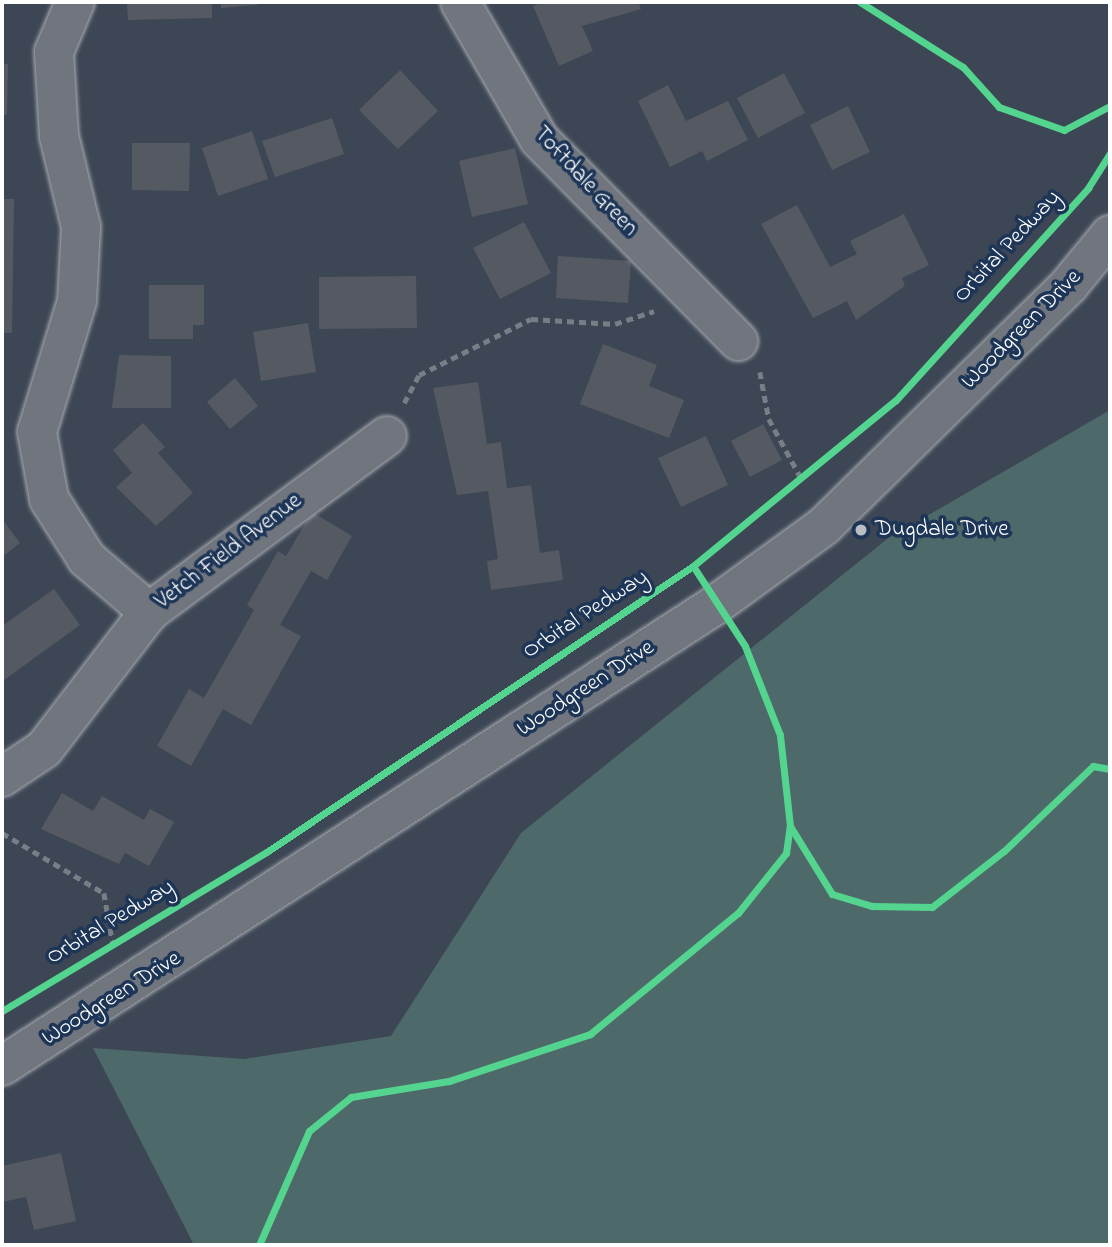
<!DOCTYPE html>
<html>
<head>
<meta charset="utf-8">
<style>
	body { margin:0 }
	#map { position:relative; width:1112px; height:1247px; overflow:hidden; background:#3d4654; font-family:"Indie Flower",sans-serif }
	div>[style] { position:absolute }
	.green>* { inset:0; background:#4e6969 }
	.building>* { inset:0; background:#555a62 }
	.path>* { height:4.5px; margin-top:-2.25px; transform-origin:0; background:repeating-linear-gradient(90deg,#787e86 0 7px,transparent 0 12px) }
	.roads { filter:drop-shadow(0 0 2px #a8acb2) drop-shadow(0 0 2px #a8acb2) }
	.minor>* { height:38px; margin:-19px; padding:0 19px; transform-origin:19px; border-radius:19px; background:#70757e }
	.major>* { height:38px; margin:-19px; padding:0 19px; transform-origin:19px; border-radius:19px; background:#70757e }
	.cycleway>* { height:7px; margin:-3.5px; padding:0 3.5px; transform-origin:3.5px; border-radius:3.5px; background:#53d58f }
	.dots>* { width:19px; height:19px; translate:-50% -50%; box-sizing:border-box; border:4px solid #1d3557; border-radius:50% }
	span { translate:-50% -50%; white-space:nowrap; text-align:center; line-height:1.15; -webkit-text-stroke:7px #1d3557; paint-order:stroke }
	.street-label { font-size:23px; color:#fff }
	.poi-label { font-size:23px; color:#fff }
	.left { translate:0 -50%; text-align:left }
	.frame { position:absolute; inset:0; border:4px solid #fff; pointer-events:none }
</style>
</head>
<body>
<div id="map">
	<div class="green">
		<i style="clip-path:polygon(1110px 410px,1110px 1245px,194px 1245px,93px 1048px,244px 1059px,391px 1036px,521px 833px,887px 539px)"></i>
	</div>
	<div class="building">
		<i style="clip-path:polygon(127px 2px,212px 2px,212px 18px,128px 20px)"></i>
		<i style="clip-path:polygon(221px 2px,257px 2px,257px 5px,221px 8px)"></i>
		<i style="clip-path:polygon(543px 2px,638px 2px,641px 9px,582px 26px,593px 51px,559px 66px,533px 6px)"></i>
		<i style="clip-path:polygon(2px 64px,8px 64px,7px 115px,2px 115px)"></i>
		<i style="clip-path:polygon(400px 70px,438px 111px,398px 149px,359px 110px)"></i>
		<i style="clip-path:polygon(784px 73px,805px 113px,758px 138px,737px 98px)"></i>
		<i style="clip-path:polygon(668px 85px,686px 121px,728px 101px,748px 140px,707px 161px,702px 151px,670px 167px,638px 101px)"></i>
		<i style="clip-path:polygon(848px 106px,870px 152px,832px 170px,810px 125px)"></i>
		<i style="clip-path:polygon(332px 118px,344px 154px,275px 177px,262px 141px)"></i>
		<i style="clip-path:polygon(252px 131px,268px 179px,218px 196px,202px 148px)"></i>
		<i style="clip-path:polygon(132px 143px,190px 143px,189px 191px,132px 190px)"></i>
		<i style="clip-path:polygon(515px 148px,528px 204px,472px 217px,459px 161px)"></i>
		<i style="clip-path:polygon(2px 199px,14px 199px,12px 333px,2px 333px)"></i>
		<i style="clip-path:polygon(797px 205px,830px 267px,857px 254px,850px 241px,904px 214px,929px 265px,902px 278px,905px 286px,856px 320px,847px 301px,813px 318px,761px 224px)"></i>
		<i style="clip-path:polygon(524px 222px,551px 273px,500px 299px,473px 248px)"></i>
		<i style="clip-path:polygon(558px 256px,631px 261px,628px 303px,556px 298px)"></i>
		<i style="clip-path:polygon(416px 276px,417px 328px,319px 329px,319px 277px)"></i>
		<i style="clip-path:polygon(149px 285px,204px 285px,204px 325px,193px 325px,193px 339px,149px 339px)"></i>
		<i style="clip-path:polygon(308px 323px,316px 372px,261px 381px,253px 332px)"></i>
		<i style="clip-path:polygon(603px 344px,657px 365px,649px 386px,684px 400px,669px 438px,580px 404px)"></i>
		<i style="clip-path:polygon(119px 355px,171px 356px,171px 408px,112px 408px)"></i>
		<i style="clip-path:polygon(235px 378px,258px 406px,230px 429px,207px 402px)"></i>
		<i style="clip-path:polygon(478px 382px,487px 444px,501px 442px,507px 488px,531px 485px,540px 553px,559px 550px,563px 580px,491px 590px,487px 561px,498px 559px,488px 491px,457px 495px,433px 388px)"></i>
		<i style="clip-path:polygon(143px 423px,165px 447px,158px 453px,193px 493px,156px 526px,116px 487px,132px 473px,113px 450px)"></i>
		<i style="clip-path:polygon(763px 424px,782px 460px,750px 477px,731px 441px)"></i>
		<i style="clip-path:polygon(706px 436px,728px 485px,681px 507px,658px 458px)"></i>
		<i style="clip-path:polygon(312px 512px,352px 536px,327px 580px,311px 571px,280px 625px,301px 636px,251px 725px,223px 709px,191px 766px,157px 746px,189px 689px,204px 698px,254px 610px,247px 605px,278px 551px,286px 556px)"></i>
		<i style="clip-path:polygon(2px 519px,20px 543px,2px 557px)"></i>
		<i style="clip-path:polygon(54px 589px,80px 625px,4px 680px,2px 626px)"></i>
		<i style="clip-path:polygon(62px 793px,93px 811px,102px 796px,144px 820px,150px 809px,174px 822px,149px 866px,125px 853px,119px 864px,41px 829px)"></i>
		<i style="clip-path:polygon(61px 1153px,76px 1221px,34px 1230px,26px 1197px,2px 1202px,2px 1166px)"></i>
	</div>
	<div class="path">
		<i style="left:760px;top:372px;width:48px;rotate:79.2deg"></i>
		<i style="left:769px;top:419px;width:67px;rotate:61.5deg"></i>
		<i style="left:404px;top:403px;width:32px;rotate:-62deg"></i>
		<i style="left:419px;top:375px;width:125px;rotate:-26.6deg"></i>
		<i style="left:531px;top:319px;width:84px;rotate:3.4deg"></i>
		<i style="left:615px;top:324px;width:41px;rotate:-18.4deg"></i>
		<i style="left:2px;top:833px;width:118px;rotate:30.5deg"></i>
		<i style="left:104px;top:893px;width:52px;rotate:80deg"></i>
	</div>
	<div class="roads">
		<div class="minor">
			<i style="left:75px;top:2px;width:54px;rotate:112.8deg"></i>
			<i style="left:54px;top:52px;width:84px;rotate:86.6deg"></i>
			<i style="left:59px;top:136px;width:94px;rotate:76.4deg"></i>
			<i style="left:81px;top:227px;width:74px;rotate:93.1deg"></i>
			<i style="left:77px;top:301px;width:137px;rotate:107deg"></i>
			<i style="left:37px;top:432px;width:68px;rotate:79.8deg"></i>
			<i style="left:49px;top:499px;width:71px;rotate:57.7deg"></i>
			<i style="left:87px;top:559px;width:82px;rotate:40.5deg"></i>
			<i style="left:460px;top:2px;width:158px;rotate:60deg"></i>
			<i style="left:539px;top:139px;width:284px;rotate:45.4deg"></i>
			<i style="left:2px;top:777px;width:50px;rotate:-33.7deg"></i>
			<i style="left:44px;top:749px;width:173px;rotate:-52.5deg"></i>
			<i style="left:149px;top:612px;width:296px;rotate:-36.5deg"></i>
		</div>
		<div class="major">
			<i style="left:2px;top:1066px;width:848px;rotate:-32.87deg"></i>
			<i style="left:714px;top:606px;width:136px;rotate:-36deg"></i>
			<i style="left:824px;top:526px;width:344px;rotate:-44.5deg"></i>
			<i style="left:1069px;top:285px;width:65px;rotate:-50.6deg"></i>
		</div>
	</div>
	<div class="cycleway">
		<i style="left:860px;top:2px;width:122px;rotate:32.3deg"></i>
		<i style="left:963px;top:67px;width:54px;rotate:48deg"></i>
		<i style="left:999px;top:107px;width:69px;rotate:19.5deg"></i>
		<i style="left:1064px;top:130px;width:52px;rotate:-27.6deg"></i>
		<i style="left:790px;top:826px;width:80px;rotate:58.3deg"></i>
		<i style="left:832px;top:894px;width:42px;rotate:16.7deg"></i>
		<i style="left:872px;top:906px;width:60px;rotate:1deg"></i>
		<i style="left:932px;top:907px;width:91px;rotate:-37.9deg"></i>
		<i style="left:1004px;top:851px;width:123px;rotate:-43.7deg"></i>
		<i style="left:1093px;top:766px;width:17px;rotate:10deg"></i>
		<i style="left:2px;top:1011px;width:310px;rotate:-31deg"></i>
		<i style="left:268px;top:851px;width:512px;rotate:-33.85deg"></i>
		<i style="left:693px;top:566px;width:262px;rotate:-39.3deg"></i>
		<i style="left:896px;top:400px;width:286px;rotate:-47.8deg"></i>
		<i style="left:1088px;top:188px;width:41px;rotate:-57.8deg"></i>
		<i style="left:259px;top:1245px;width:124px;rotate:-66.3deg"></i>
		<i style="left:309px;top:1131px;width:54px;rotate:-39deg"></i>
		<i style="left:351px;top:1097px;width:99px;rotate:-9.3deg"></i>
		<i style="left:449px;top:1081px;width:149px;rotate:-18.4deg"></i>
		<i style="left:590px;top:1034px;width:191px;rotate:-39.3deg"></i>
		<i style="left:738px;top:913px;width:77px;rotate:-51.3deg"></i>
		<i style="left:786px;top:853px;width:27px;rotate:-82deg"></i>
		<i style="left:790px;top:826px;width:92px;rotate:-96.3deg"></i>
		<i style="left:780px;top:735px;width:96px;rotate:-111.5deg"></i>
		<i style="left:745px;top:646px;width:95px;rotate:-123deg"></i>
	</div>
	<div class="dots">
		<i style="left:861px;top:530px;background:#bbbec3"></i>
	</div>
	<div class="street-label">
		<span style="left:585px;top:182px;rotate:47deg">Toftdale Green</span>
		<span style="left:1008px;top:247px;rotate:-47deg">Orbital Pedway</span>
		<span style="left:1022px;top:330px;rotate:-45deg">Woodgreen Drive</span>
		<span style="left:229px;top:552px;rotate:-37deg">Vetch Field Avenue</span>
		<span style="left:586px;top:615px;rotate:-33deg">Orbital Pedway</span>
		<span style="left:586px;top:689px;rotate:-33deg">Woodgreen Drive</span>
		<span style="left:111px;top:923px;rotate:-31deg">Orbital Pedway</span>
		<span style="left:112px;top:999px;rotate:-32deg">Woodgreen Drive</span>
	</div>
	<div class="poi-label">
		<span class="left" style="left:875px;top:530px">Dugdale Drive</span>
	</div>
	<div class="frame"></div>
</div>
</body>
</html>
